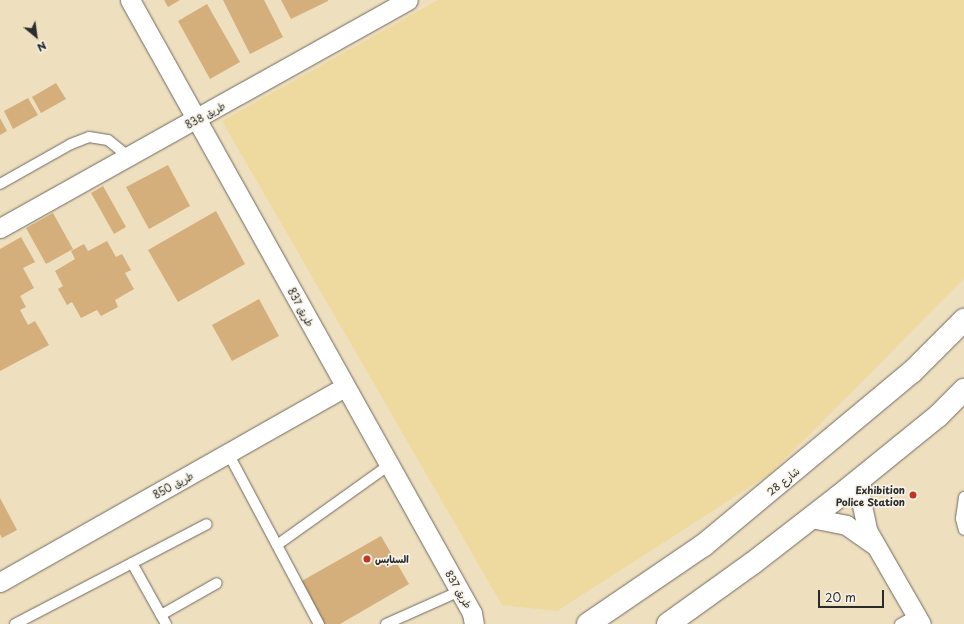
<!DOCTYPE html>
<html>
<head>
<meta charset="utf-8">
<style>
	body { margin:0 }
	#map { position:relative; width:964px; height:624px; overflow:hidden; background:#eedfbf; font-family:"Playpen Sans","Playpen Sans Arabic",sans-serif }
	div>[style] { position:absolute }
	.sand>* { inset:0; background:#eeda9e }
	.building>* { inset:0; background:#d4af7b }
	.roads { filter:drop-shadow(0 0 1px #6f6a5f) drop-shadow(0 0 1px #6f6a5f) }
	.lane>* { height:10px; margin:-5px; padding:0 5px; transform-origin:5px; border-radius:5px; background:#fff }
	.street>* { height:19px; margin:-9.5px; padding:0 9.5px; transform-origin:9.5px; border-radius:9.5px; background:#fff }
	.secondary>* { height:22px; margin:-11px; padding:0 11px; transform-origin:11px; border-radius:11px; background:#fff }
	.dots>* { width:11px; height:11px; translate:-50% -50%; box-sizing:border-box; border:2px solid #f7f3e8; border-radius:50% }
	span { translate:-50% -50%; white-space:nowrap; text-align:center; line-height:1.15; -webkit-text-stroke:3.5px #f7f3e8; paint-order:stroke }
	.street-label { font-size:10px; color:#2b2b2b }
	.poi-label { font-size:10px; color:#2b2b2b; font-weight:700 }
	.right { translate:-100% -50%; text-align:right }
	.left { translate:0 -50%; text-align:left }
	.north { position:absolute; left:16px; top:16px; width:40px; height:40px; -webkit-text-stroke:3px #f7f3e8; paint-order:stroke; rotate:151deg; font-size:11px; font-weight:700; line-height:16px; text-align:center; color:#2b2b2b }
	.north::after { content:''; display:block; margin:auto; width:14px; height:18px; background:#2b2b2b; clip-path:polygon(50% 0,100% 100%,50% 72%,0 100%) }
	.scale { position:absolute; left:818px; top:590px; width:66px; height:18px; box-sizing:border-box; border:2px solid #2b2b2b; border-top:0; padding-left:5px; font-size:12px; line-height:14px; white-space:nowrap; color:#2b2b2b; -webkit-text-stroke:3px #f7f3e8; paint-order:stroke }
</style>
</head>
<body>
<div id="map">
	<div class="sand">
		<i style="clip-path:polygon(438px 0,964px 0,964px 279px,770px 474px,557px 611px,502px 605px,222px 121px)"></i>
	</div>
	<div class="building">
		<i style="clip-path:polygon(164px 0,180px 0,168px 7px)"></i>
		<i style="clip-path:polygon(223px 0,264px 0,283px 37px,250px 54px)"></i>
		<i style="clip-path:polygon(281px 0,328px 0,328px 1px,291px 19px)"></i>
		<i style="clip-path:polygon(207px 4px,240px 62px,210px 79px,178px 21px)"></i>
		<i style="clip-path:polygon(56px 83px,66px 99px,41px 113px,32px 97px)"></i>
		<i style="clip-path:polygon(28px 98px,38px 115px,13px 129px,4px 111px)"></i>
		<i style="clip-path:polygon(0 118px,7px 131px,0 135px)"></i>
		<i style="clip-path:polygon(168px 165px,190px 206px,149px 229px,126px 187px)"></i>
		<i style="clip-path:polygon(103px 186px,126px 227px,114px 234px,91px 193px)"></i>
		<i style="clip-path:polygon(216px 211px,245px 264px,178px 302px,148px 250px)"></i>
		<i style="clip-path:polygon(53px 213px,73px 249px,46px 264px,26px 228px)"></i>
		<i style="clip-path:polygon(21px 237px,35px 262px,23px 268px,34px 288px,20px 296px,26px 307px,20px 310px,28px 325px,35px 321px,49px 345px,0 371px,0 249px)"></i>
		<i style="clip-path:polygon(107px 241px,116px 257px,122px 254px,131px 270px,125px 273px,134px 289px,115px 300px,118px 307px,101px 316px,97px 310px,81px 318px,72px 302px,67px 305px,58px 289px,63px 286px,55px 271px,75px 259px,71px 251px,84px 244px,88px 251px)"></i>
		<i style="clip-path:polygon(259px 299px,279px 336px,232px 361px,212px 325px)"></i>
		<i style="clip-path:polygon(0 498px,17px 530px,2px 538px,0 534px)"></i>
		<i style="clip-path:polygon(381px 536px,409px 584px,340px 624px,324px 624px,300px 582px)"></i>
	</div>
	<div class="roads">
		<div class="lane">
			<i style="left:0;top:184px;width:81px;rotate:-29.4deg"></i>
			<i style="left:71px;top:144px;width:19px;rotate:-21deg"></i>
			<i style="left:89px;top:137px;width:19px;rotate:9deg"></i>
			<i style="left:108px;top:140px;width:27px;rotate:39deg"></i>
			<i style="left:228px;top:453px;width:194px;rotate:62deg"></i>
			<i style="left:964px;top:497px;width:22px;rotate:98deg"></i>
			<i style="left:961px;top:519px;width:11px;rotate:75deg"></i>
			<i style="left:277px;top:545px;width:138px;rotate:-35.5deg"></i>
			<i style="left:132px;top:563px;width:70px;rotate:60.9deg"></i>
			<i style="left:161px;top:615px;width:64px;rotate:-29.7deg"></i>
			<i style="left:15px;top:624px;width:216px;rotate:-27.5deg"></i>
			<i style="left:386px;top:624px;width:81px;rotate:-24deg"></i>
			<i style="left:900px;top:624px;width:18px;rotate:-29deg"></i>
		</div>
		<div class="street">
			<i style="left:130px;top:0;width:702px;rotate:60.84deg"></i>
			<i style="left:472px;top:613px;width:11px;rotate:80deg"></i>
			<i style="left:0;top:228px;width:467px;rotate:-29.2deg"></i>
			<i style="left:861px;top:479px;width:17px;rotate:93deg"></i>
			<i style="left:860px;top:496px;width:35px;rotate:78deg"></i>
			<i style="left:867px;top:530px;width:108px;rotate:60.1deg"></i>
			<i style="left:811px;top:518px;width:36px;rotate:11deg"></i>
			<i style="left:846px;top:525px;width:33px;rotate:35deg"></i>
			<i style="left:0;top:582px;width:396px;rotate:-29.5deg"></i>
		</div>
		<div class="secondary">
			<i style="left:588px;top:624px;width:140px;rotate:-34.3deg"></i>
			<i style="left:704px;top:545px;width:271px;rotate:-39.8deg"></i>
			<i style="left:912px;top:372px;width:74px;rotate:-45deg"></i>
			<i style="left:668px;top:624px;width:105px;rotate:-35.7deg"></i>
			<i style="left:753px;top:563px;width:108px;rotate:-37.8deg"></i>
			<i style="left:838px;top:497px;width:129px;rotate:-39deg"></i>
			<i style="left:938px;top:416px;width:37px;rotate:-45deg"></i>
		</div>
	</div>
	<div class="dots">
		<i style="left:913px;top:495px;background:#c8321e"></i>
		<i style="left:367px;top:559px;background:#c8321e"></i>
	</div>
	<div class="street-label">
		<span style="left:205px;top:115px;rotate:-29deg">طريق 838</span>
		<span style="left:301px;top:307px;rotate:61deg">طريق 837</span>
		<span style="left:783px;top:481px;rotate:-39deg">شارع 28</span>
		<span style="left:173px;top:485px;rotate:-29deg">طريق 850</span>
		<span style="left:459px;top:589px;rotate:60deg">طريق 837</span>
	</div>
	<div class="poi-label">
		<span class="right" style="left:905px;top:495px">Exhibition<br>Police Station</span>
		<span class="left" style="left:375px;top:559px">السنابس</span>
	</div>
	<div class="north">N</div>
	<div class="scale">20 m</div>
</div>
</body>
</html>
